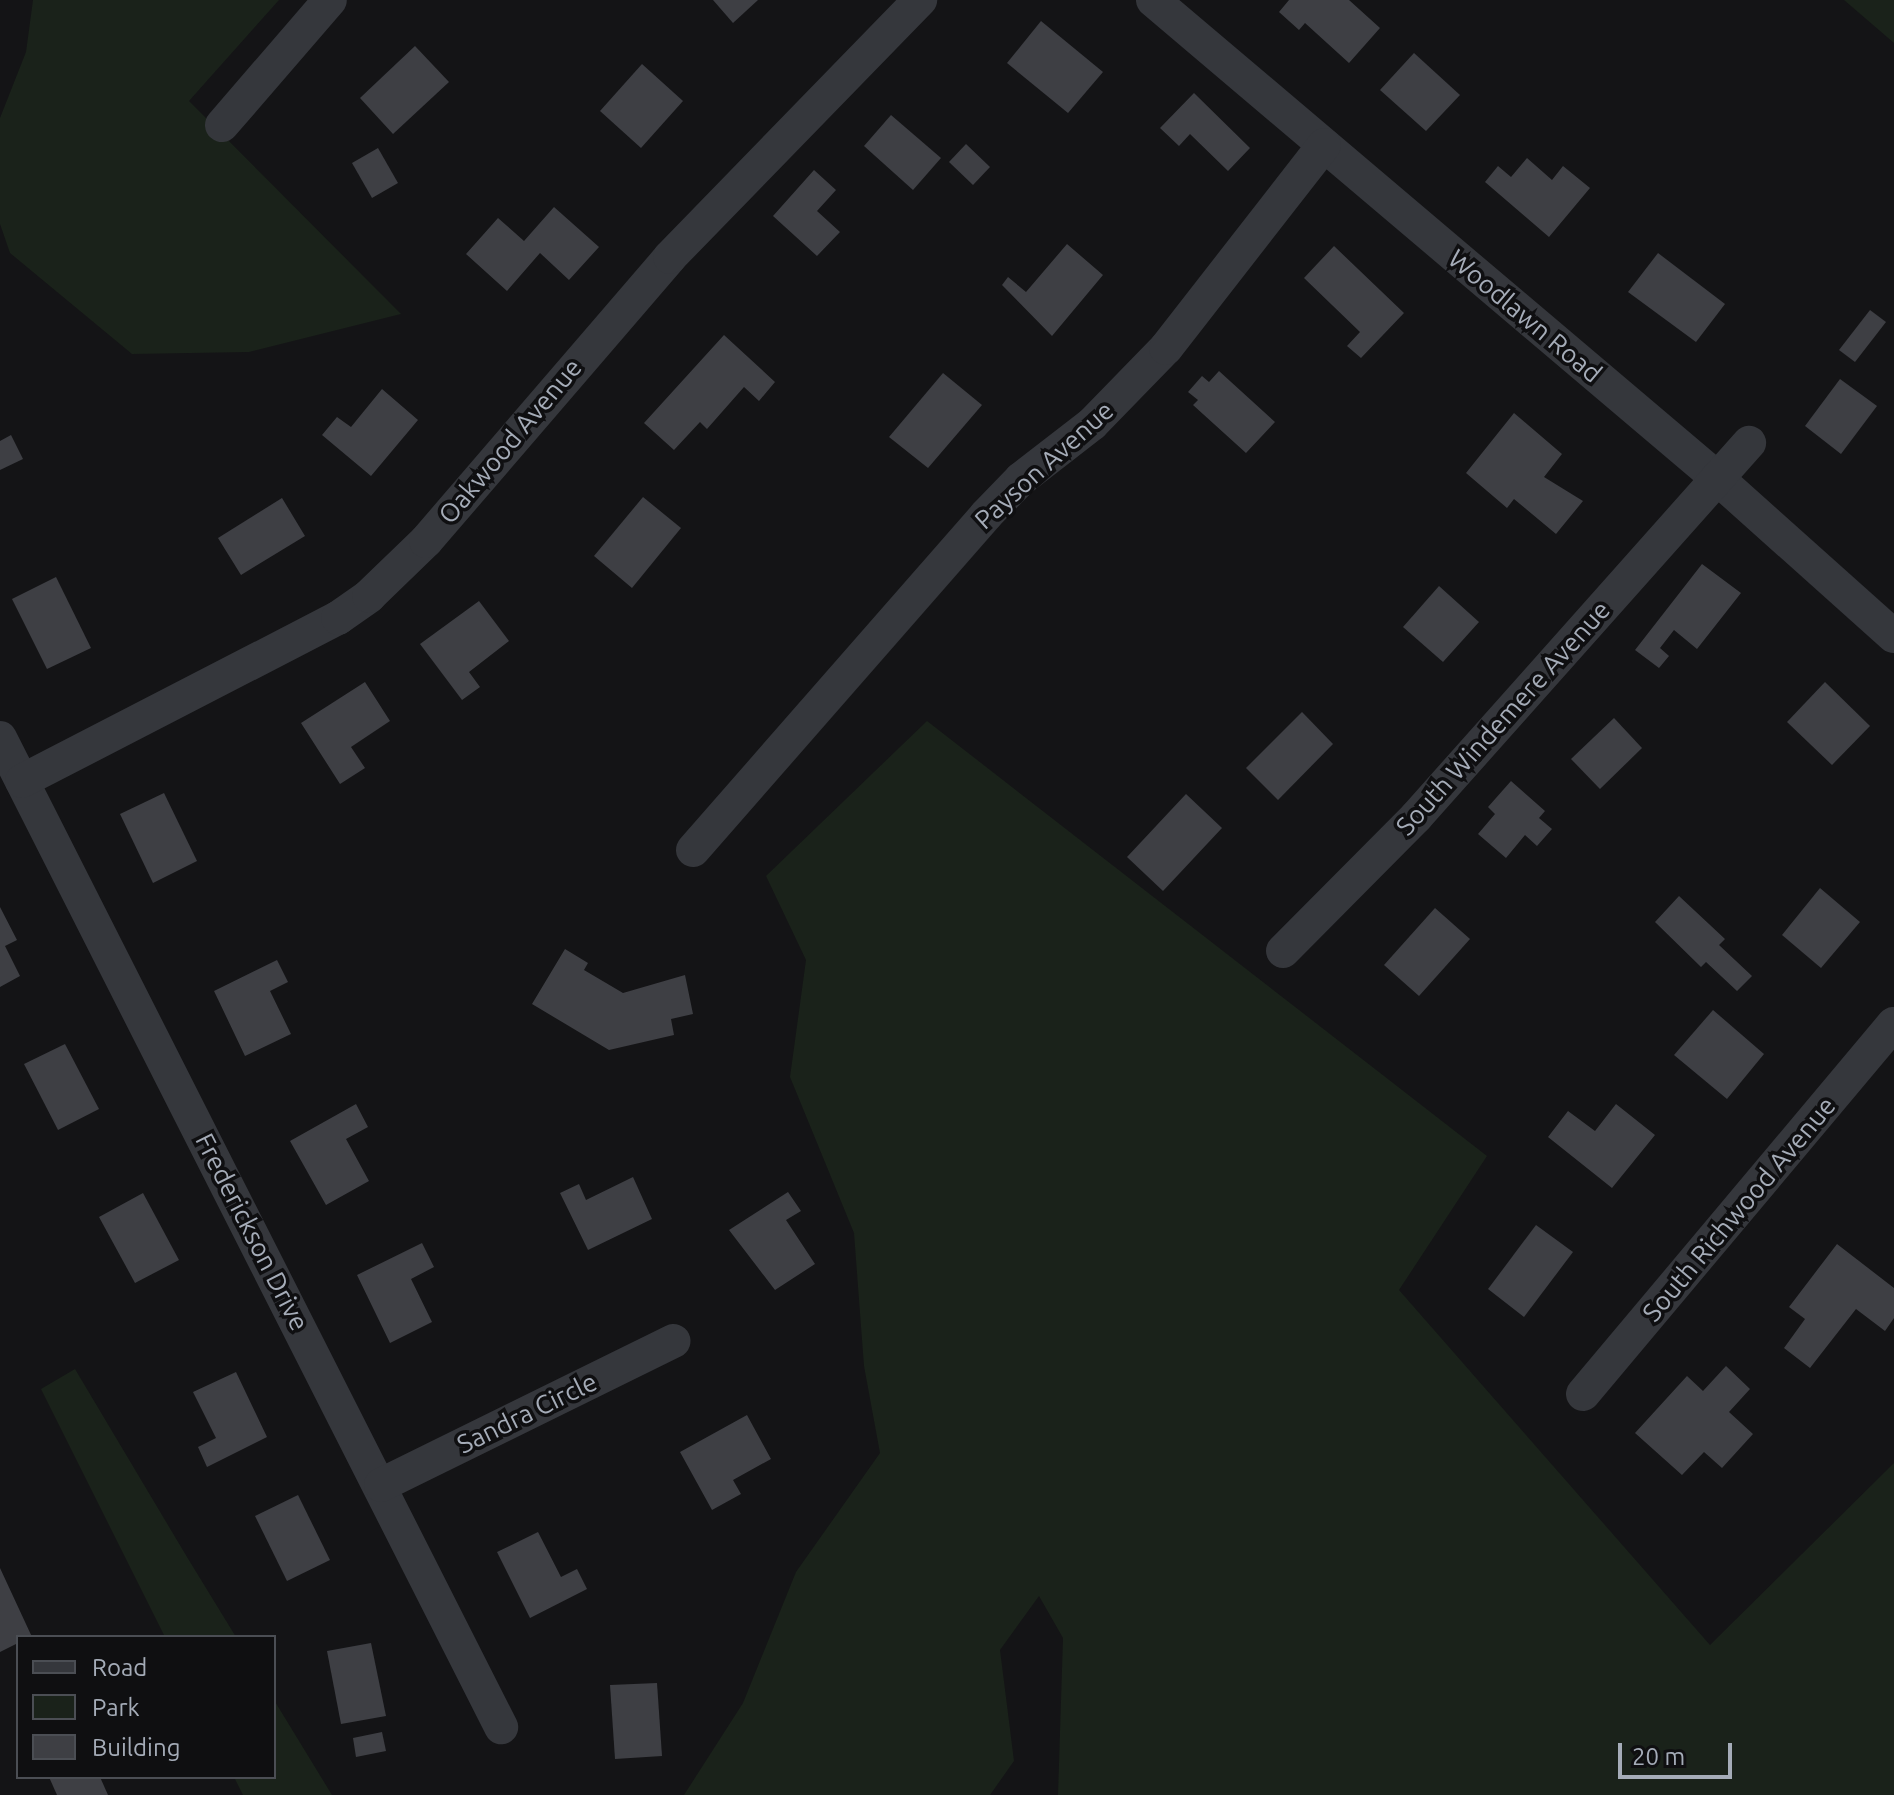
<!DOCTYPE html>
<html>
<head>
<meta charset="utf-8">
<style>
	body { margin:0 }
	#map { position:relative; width:1894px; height:1795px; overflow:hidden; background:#141416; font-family:Ubuntu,sans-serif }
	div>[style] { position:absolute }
	.green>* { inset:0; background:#1a221a }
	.building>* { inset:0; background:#3e3f44 }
	.minor>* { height:34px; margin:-17px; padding:0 17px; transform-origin:17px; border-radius:17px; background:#35373c }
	span { translate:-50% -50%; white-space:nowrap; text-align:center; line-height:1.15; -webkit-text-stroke:7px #0f0f11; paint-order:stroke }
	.street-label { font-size:26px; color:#a5acb8 }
	.legend { position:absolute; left:16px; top:1635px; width:260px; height:144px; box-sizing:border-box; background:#0f0f11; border:2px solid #4b4e54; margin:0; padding:10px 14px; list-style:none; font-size:24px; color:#a5acb8 }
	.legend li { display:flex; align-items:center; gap:16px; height:40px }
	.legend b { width:40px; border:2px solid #4b4e54 }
	.scale { position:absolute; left:1618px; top:1743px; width:114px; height:36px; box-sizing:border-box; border:4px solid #a5acb8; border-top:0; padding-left:10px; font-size:24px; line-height:28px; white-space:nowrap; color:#a5acb8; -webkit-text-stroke:6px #0f0f11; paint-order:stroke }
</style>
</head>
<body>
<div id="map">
	<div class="green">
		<i style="clip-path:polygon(33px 0,279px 0,189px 101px,401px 314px,249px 352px,132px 354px,10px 253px,0 224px,0 118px,26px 52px)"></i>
		<i style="clip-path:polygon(1844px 0,1894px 0,1894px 43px)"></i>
		<i style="clip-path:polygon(927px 721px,1487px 1156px,1399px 1290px,1710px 1645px,1894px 1463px,1894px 1795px,1058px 1795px,1063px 1638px,1039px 1596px,1000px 1650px,1014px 1761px,990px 1795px,684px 1795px,743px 1703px,796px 1572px,880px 1453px,864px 1366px,854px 1233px,790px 1077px,806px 960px,766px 876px)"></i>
		<i style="clip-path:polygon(75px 1369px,187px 1557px,236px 1637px,165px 1637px,41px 1389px)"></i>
		<i style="clip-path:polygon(274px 1700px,332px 1795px,243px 1795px,234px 1777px,274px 1777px)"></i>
	</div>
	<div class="building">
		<i style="clip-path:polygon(713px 0,758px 0,733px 23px)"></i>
		<i style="clip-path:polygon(1289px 0,1349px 0,1380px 28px,1349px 63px,1305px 23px,1299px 30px,1279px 12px)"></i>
		<i style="clip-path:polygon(1041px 21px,1103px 72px,1068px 113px,1007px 63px)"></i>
		<i style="clip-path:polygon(415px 46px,449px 82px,393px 134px,360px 98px)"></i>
		<i style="clip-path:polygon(1414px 53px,1460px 95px,1426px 131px,1380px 90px)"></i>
		<i style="clip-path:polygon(642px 64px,683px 101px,641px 148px,600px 111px)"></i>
		<i style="clip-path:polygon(1194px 93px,1250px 148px,1228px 171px,1190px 134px,1179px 146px,1160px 128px)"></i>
		<i style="clip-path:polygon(891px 115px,941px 158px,913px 190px,864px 146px)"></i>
		<i style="clip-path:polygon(966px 144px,990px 167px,973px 185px,949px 162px)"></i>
		<i style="clip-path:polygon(378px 148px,398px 183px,372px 198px,352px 163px)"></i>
		<i style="clip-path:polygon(1527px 158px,1552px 180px,1563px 166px,1590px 188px,1549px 237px,1485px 182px,1498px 166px,1511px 177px)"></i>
		<i style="clip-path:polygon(814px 170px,836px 190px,817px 211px,840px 232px,817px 256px,773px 216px)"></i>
		<i style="clip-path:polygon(554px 207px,599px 247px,569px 280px,540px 253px,507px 291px,466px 254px,498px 218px,524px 241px)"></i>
		<i style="clip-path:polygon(1067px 244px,1103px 275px,1052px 336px,1002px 285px,1008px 277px,1026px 292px)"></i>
		<i style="clip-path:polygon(1334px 246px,1404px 313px,1361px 358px,1347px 346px,1360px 332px,1304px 278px)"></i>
		<i style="clip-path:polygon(1658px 253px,1725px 304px,1696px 342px,1628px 292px)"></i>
		<i style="clip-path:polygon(1870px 310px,1886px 322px,1855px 362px,1839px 350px)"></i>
		<i style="clip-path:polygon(724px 335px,775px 382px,759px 401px,744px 387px,707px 429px,700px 422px,674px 450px,644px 423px)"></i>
		<i style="clip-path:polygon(1219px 371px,1275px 422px,1246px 453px,1193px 405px,1198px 400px,1188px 392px,1202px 376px,1209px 382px)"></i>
		<i style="clip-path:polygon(943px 373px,982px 405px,928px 468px,889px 437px)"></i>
		<i style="clip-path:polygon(1840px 379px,1877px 406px,1841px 454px,1805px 426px)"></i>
		<i style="clip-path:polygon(382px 389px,418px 420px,371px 476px,322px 435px,337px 417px,351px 427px)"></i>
		<i style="clip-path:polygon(1514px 413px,1562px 454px,1544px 477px,1583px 501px,1556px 534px,1514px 499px,1507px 508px,1466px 473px)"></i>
		<i style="clip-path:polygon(11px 435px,23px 459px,0 470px,0 441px)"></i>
		<i style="clip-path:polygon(643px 497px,681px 528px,632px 588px,594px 556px)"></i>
		<i style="clip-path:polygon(282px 498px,305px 536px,241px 575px,218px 538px)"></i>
		<i style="clip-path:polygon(1702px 564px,1741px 593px,1697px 649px,1674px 630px,1660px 648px,1669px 656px,1659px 668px,1635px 650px)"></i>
		<i style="clip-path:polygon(56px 577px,91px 648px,47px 669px,12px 599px)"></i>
		<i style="clip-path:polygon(1439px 586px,1479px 622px,1443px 662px,1403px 627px)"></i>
		<i style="clip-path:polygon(479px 601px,509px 641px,469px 672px,480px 687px,462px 700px,420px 644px)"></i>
		<i style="clip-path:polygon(365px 682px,390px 721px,351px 747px,365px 768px,340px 784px,301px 723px)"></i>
		<i style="clip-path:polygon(1825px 682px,1870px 726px,1832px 765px,1787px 722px)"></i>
		<i style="clip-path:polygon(1302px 712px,1333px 744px,1278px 800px,1246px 768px)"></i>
		<i style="clip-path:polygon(1614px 718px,1642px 748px,1600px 789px,1571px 759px)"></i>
		<i style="clip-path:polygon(1511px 781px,1545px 811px,1539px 818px,1552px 829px,1537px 846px,1525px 835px,1506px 858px,1478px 834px,1495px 814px,1488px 807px)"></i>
		<i style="clip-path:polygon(164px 793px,197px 861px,153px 883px,120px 814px)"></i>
		<i style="clip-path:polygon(1186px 794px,1222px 828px,1163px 891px,1127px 857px)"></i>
		<i style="clip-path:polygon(1820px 888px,1860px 922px,1821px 968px,1782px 935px)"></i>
		<i style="clip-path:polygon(1679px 896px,1725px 939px,1719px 945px,1752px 976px,1737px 991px,1706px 962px,1701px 967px,1655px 922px)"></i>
		<i style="clip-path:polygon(0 907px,17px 940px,5px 946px,20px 976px,0 987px)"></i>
		<i style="clip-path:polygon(1435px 908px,1470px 939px,1419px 996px,1384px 965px)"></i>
		<i style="clip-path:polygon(565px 949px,588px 963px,584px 970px,623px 993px,685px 975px,693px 1014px,671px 1019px,674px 1035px,609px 1050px,532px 1004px)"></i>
		<i style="clip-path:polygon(277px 960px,288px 982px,270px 991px,291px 1034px,245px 1056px,214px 991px)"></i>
		<i style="clip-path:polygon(1713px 1010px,1764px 1054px,1727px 1099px,1674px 1055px)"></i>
		<i style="clip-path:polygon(65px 1044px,99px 1109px,58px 1130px,24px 1064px)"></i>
		<i style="clip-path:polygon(356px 1104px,368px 1127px,346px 1139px,369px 1181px,326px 1205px,290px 1141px)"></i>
		<i style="clip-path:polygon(1616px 1104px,1655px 1135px,1612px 1188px,1548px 1137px,1568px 1111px,1595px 1131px)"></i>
		<i style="clip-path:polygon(633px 1177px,652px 1219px,588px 1250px,560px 1193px,579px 1184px,586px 1200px)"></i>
		<i style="clip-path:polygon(788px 1192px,801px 1211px,786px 1220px,815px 1264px,775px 1290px,729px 1230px)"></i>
		<i style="clip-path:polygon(143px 1193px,179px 1260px,135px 1283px,99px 1217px)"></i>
		<i style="clip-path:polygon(1536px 1225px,1573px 1252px,1524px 1317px,1488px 1289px)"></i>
		<i style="clip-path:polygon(422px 1243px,434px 1267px,411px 1279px,432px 1322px,390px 1343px,357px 1275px)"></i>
		<i style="clip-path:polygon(1837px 1244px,1894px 1288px,1894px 1318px,1885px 1331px,1856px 1309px,1810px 1368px,1784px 1348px,1805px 1319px,1789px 1307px)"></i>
		<i style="clip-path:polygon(1726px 1366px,1750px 1389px,1729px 1412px,1753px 1434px,1722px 1468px,1704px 1452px,1682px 1475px,1635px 1433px,1687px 1376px,1703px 1391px)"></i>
		<i style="clip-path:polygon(236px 1372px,267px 1437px,207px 1467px,198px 1447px,216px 1438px,193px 1392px)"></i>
		<i style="clip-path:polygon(747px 1415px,771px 1459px,733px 1480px,741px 1494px,712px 1510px,680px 1452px)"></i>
		<i style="clip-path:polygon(298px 1495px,330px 1560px,287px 1581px,255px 1516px)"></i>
		<i style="clip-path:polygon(538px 1532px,561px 1577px,577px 1569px,587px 1589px,530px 1618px,497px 1552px)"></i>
		<i style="clip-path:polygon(0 1568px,32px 1637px,18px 1637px,18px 1643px,0 1652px)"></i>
		<i style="clip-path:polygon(371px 1643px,386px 1716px,341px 1724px,327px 1651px)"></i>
		<i style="clip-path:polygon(657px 1683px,662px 1756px,615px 1759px,610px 1685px)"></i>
		<i style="clip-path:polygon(382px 1732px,386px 1751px,356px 1757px,353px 1738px)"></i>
		<i style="clip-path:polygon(49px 1777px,100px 1777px,108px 1795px,57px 1795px)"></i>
	</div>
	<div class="minor">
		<i style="left:1153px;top:0;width:739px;rotate:40.28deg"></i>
		<i style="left:1717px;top:478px;width:237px;rotate:41.8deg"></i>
		<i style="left:222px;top:125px;width:165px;rotate:-49.2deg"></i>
		<i style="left:0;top:738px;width:1109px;rotate:63.13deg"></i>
		<i style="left:22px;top:781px;width:356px;rotate:-27.3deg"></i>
		<i style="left:338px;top:618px;width:38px;rotate:-35deg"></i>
		<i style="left:369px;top:596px;width:79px;rotate:-44deg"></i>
		<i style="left:426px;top:541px;width:374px;rotate:-49.3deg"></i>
		<i style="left:670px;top:257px;width:359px;rotate:-45.8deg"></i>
		<i style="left:693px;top:850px;width:445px;rotate:-48.8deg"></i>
		<i style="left:986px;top:515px;width:50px;rotate:-45.8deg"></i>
		<i style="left:1021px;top:479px;width:90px;rotate:-37.8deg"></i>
		<i style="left:1092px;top:424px;width:106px;rotate:-45.8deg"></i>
		<i style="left:1166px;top:348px;width:257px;rotate:-52.1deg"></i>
		<i style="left:1283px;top:951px;width:189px;rotate:-45.2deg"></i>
		<i style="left:1416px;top:817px;width:501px;rotate:-48.32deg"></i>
		<i style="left:1583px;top:1394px;width:483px;rotate:-50deg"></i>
		<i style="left:381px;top:1485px;width:326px;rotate:-26.2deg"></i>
	</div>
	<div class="street-label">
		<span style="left:1525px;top:316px;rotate:40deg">Woodlawn Road</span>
		<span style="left:510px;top:441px;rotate:-50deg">Oakwood Avenue</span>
		<span style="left:1044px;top:465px;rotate:-42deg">Payson Avenue</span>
		<span style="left:1503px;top:718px;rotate:-48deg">South Windemere Avenue</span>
		<span style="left:1739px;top:1209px;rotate:-50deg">South Richwood Avenue</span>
		<span style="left:252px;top:1232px;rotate:63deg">Frederickson Drive</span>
		<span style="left:527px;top:1413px;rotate:-26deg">Sandra Circle</span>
	</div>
	<ul class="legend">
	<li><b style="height:10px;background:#35373c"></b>Road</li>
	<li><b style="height:22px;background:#1a221a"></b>Park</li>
	<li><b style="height:22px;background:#3e3f44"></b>Building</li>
	</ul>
	<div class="scale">20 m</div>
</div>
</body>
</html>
